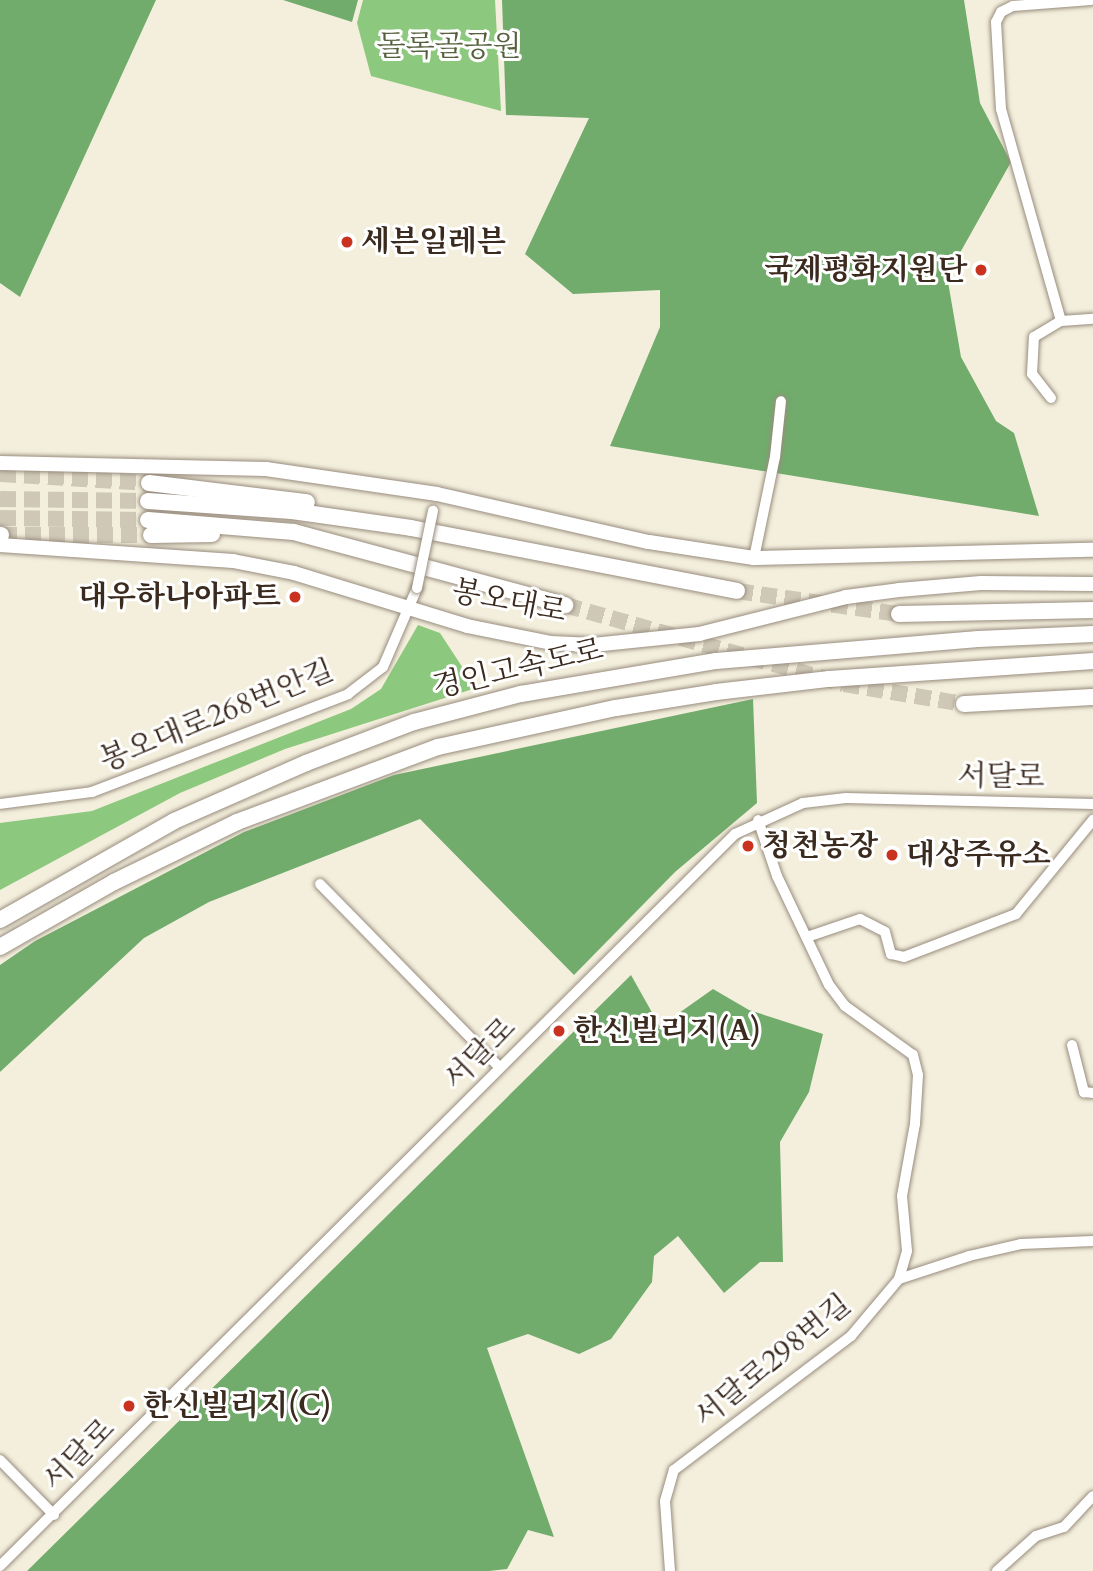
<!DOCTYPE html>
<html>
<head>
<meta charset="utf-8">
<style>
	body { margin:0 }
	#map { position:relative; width:1093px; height:1571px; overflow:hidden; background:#f4efdd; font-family:Cardo,"Noto Serif KR",serif }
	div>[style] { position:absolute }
	.green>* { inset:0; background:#8cc87d }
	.forest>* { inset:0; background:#71ac6c }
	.highway-tunnel>* { height:16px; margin-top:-8px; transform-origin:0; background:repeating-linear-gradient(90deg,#cfc8b7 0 16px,transparent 0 24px) }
	.roads { filter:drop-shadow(0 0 2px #988c7e) drop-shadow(0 0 2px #988c7e) }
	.minor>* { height:10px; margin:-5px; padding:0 5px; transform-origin:5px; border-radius:5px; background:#fff }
	.major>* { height:14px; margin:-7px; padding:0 7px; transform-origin:7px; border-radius:7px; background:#fff }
	.highway>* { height:16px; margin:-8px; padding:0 8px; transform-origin:8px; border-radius:8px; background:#fff }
	.bridges { filter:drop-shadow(0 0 2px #988c7e) drop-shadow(0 0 2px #988c7e) }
	.minor-bridge>* { height:10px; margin:-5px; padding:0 5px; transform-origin:5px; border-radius:5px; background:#fff }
	.dots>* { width:19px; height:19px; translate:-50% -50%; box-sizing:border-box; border:4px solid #fff; border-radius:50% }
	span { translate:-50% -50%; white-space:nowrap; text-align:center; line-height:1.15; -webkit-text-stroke:6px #fff; paint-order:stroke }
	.park-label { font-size:30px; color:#57613f }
	.poi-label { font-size:30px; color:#3b2a1e; font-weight:700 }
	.left { translate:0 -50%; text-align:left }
	.right { translate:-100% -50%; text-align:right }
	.street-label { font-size:30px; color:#3b2a1e }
</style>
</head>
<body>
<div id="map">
	<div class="green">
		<i style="clip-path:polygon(363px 0,495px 0,501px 111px,371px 76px,357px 23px)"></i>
		<i style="clip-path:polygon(418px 625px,440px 633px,476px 688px,285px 749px,180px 793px,0 890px,0 823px,92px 811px,351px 709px,381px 689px)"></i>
	</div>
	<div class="forest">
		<i style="clip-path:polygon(0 0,156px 0,20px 297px,0 283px)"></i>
		<i style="clip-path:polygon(283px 0,358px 0,352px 22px)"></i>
		<i style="clip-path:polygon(502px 0,964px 0,980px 103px,1011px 162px,947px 276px,961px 357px,996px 421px,1014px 433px,1039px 516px,610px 446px,660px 327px,660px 290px,573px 294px,525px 254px,589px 118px,506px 115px)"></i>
		<i style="clip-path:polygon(753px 699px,757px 803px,675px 872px,574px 975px,420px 819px,209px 902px,144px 938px,0 1072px,0 965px,35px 941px,244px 832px,394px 775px)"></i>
		<i style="clip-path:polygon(631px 975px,668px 1041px,679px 1013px,713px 989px,749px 1010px,823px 1034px,809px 1092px,780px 1142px,783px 1262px,760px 1262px,724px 1293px,678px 1236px,654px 1256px,652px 1282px,611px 1339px,579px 1354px,528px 1334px,487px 1348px,554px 1537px,528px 1530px,507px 1569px,489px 1571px,27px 1571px)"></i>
	</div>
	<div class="highway-tunnel">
		<i style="left:0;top:474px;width:149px;rotate:3.5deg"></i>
		<i style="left:0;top:499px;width:148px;rotate:0.8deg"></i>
		<i style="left:0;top:518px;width:148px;rotate:0.8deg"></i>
		<i style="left:1px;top:535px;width:150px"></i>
		<i style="left:737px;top:591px;width:164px;rotate:8.1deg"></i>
		<i style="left:565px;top:605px;width:290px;rotate:15.8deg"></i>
		<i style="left:844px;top:684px;width:122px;rotate:9.5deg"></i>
	</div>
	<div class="roads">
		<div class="minor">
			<i style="left:1061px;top:321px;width:220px;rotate:-105.8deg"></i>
			<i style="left:1001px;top:109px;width:87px;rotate:-93.3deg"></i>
			<i style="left:996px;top:22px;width:11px;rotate:-63deg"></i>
			<i style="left:1001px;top:12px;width:13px;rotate:-27deg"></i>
			<i style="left:1013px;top:6px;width:78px;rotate:-4.4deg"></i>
			<i style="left:1051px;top:398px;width:31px;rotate:-128deg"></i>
			<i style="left:1032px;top:374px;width:37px;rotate:-87deg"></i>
			<i style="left:1034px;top:337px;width:31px;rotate:-31deg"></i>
			<i style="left:1061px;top:321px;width:32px;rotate:-4deg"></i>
			<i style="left:754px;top:558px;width:103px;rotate:-78.3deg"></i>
			<i style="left:775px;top:457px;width:56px;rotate:-83.9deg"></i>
			<i style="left:0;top:804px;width:93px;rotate:-7.4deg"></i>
			<i style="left:92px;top:792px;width:274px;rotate:-20.9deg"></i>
			<i style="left:348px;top:694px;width:44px;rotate:-37.6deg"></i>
			<i style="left:383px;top:667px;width:86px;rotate:-66.7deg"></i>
			<i style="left:320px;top:884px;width:257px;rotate:45.6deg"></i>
			<i style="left:807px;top:937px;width:56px;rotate:-18.8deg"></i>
			<i style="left:860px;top:919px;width:28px;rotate:27deg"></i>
			<i style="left:885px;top:932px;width:23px;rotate:75deg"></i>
			<i style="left:891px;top:954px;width:13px;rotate:13deg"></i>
			<i style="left:904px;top:957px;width:120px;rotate:-21deg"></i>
			<i style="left:1016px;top:914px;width:122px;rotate:-50.7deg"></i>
			<i style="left:1072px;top:1045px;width:49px;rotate:75.7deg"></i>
			<i style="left:1084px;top:1092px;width:9px;rotate:6deg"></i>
			<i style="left:899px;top:1279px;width:74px;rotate:-18.2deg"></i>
			<i style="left:969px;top:1256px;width:53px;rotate:-13deg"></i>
			<i style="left:1021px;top:1244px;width:72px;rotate:-2.4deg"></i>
			<i style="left:0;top:1460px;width:77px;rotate:45.5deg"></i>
			<i style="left:0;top:1566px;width:1037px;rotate:-44.88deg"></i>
			<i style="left:735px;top:834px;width:75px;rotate:-24.5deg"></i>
			<i style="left:803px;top:803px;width:43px;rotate:-6.6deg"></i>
			<i style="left:846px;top:798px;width:247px;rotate:1.4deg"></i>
			<i style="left:670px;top:1571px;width:70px;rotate:-94.1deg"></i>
			<i style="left:665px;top:1501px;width:32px;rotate:-74deg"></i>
			<i style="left:674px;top:1470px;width:222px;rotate:-37.1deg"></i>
			<i style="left:851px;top:1336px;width:75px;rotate:-49.9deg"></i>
			<i style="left:899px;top:1279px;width:29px;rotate:-74deg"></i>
			<i style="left:907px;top:1251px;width:55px;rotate:-95.2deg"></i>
			<i style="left:902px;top:1196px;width:73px;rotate:-79.8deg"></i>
			<i style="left:915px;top:1124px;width:49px;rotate:-86.5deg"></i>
			<i style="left:918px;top:1075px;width:21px;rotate:-104deg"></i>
			<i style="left:913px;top:1055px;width:84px;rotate:-144.2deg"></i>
			<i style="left:845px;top:1006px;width:26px;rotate:-127deg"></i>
			<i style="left:829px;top:985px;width:121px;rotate:-115.5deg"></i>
			<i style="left:777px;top:876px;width:59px;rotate:-108.7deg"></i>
			<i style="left:997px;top:1571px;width:52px;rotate:-41.9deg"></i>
			<i style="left:1036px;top:1536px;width:29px;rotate:-18deg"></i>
			<i style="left:1064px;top:1527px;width:42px;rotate:-46.9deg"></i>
		</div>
		<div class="major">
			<i style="left:0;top:463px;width:266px;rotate:1.3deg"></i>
			<i style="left:266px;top:469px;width:173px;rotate:8.3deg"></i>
			<i style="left:437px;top:494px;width:217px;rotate:12.8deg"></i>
			<i style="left:649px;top:542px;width:106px;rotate:8.7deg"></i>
			<i style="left:754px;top:558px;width:339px;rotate:-1.4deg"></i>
			<i style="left:0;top:545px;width:234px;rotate:3.9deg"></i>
			<i style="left:233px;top:561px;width:62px;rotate:11.1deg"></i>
			<i style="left:294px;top:573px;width:181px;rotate:17deg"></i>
			<i style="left:467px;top:626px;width:86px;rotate:11.4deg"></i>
			<i style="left:551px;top:643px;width:42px;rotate:2.7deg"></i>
			<i style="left:593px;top:645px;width:107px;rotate:-5.9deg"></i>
			<i style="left:699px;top:634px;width:152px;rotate:-14.1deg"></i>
			<i style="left:846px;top:597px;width:53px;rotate:-7.5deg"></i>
			<i style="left:899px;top:590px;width:82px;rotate:-4.9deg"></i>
			<i style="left:981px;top:583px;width:112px;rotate:0.5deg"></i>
		</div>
		<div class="highway">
			<i style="left:149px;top:483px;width:159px;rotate:6.9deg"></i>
			<i style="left:148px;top:501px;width:144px;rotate:4deg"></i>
			<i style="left:292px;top:511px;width:120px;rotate:8.1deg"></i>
			<i style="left:411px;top:528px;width:332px;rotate:10.9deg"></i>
			<i style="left:148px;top:520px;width:146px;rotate:4.7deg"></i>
			<i style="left:294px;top:532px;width:281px;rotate:15.1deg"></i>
			<i style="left:0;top:535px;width:1px"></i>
			<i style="left:151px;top:535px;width:61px;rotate:-0.9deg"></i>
			<i style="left:899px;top:614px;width:194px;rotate:-1.2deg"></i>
			<i style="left:964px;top:704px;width:129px;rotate:-3.1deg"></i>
			<i style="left:0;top:920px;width:200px;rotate:-29.6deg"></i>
			<i style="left:174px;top:821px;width:144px;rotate:-23.7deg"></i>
			<i style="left:306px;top:763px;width:116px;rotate:-20.8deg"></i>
			<i style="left:414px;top:722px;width:111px;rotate:-14.7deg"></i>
			<i style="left:521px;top:694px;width:198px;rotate:-9.6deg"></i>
			<i style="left:716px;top:661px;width:263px;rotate:-4.8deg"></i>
			<i style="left:978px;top:639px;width:115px;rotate:-2.5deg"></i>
			<i style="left:0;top:947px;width:131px;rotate:-29.7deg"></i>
			<i style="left:114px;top:882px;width:137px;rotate:-26deg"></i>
			<i style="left:237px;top:822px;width:215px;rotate:-20.5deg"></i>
			<i style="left:438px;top:747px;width:182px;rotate:-12.4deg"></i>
			<i style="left:616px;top:708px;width:101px;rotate:-9.1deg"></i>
			<i style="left:716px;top:692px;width:114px;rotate:-6.6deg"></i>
			<i style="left:829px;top:679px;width:265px;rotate:-3.9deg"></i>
		</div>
	</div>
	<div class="bridges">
		<div class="minor-bridge">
			<i style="left:417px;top:588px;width:79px;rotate:-78.3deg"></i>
		</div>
	</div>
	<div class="dots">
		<i style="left:347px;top:242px;background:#c8321e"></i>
		<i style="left:981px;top:270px;background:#c8321e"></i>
		<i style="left:295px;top:597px;background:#c8321e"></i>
		<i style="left:748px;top:846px;background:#c8321e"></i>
		<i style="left:892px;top:855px;background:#c8321e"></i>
		<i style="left:559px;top:1031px;background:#c8321e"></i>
		<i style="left:129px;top:1406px;background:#c8321e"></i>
	</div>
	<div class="park-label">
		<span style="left:449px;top:47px">돌록골공원</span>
	</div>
	<div class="poi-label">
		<span class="left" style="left:361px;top:242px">세븐일레븐</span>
		<span class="right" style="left:967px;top:270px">국제평화지원단</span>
		<span class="right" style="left:281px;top:597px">대우하나아파트</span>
		<span class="left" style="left:762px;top:846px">청천농장</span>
		<span class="left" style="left:906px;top:855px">대상주유소</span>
		<span class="left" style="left:573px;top:1031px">한신빌리지(A)</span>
		<span class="left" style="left:143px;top:1406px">한신빌리지(C)</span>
	</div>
	<div class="street-label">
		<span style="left:509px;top:602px;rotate:11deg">봉오대로</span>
		<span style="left:518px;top:669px;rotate:-13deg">경인고속도로</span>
		<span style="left:217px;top:716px;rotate:-22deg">봉오대로268번안길</span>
		<span style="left:1001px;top:777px;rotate:1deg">서달로</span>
		<span style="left:480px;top:1054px;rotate:-45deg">서달로</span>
		<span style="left:773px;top:1361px;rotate:-39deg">서달로298번길</span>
		<span style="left:79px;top:1455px;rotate:-45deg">서달로</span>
	</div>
</div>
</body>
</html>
